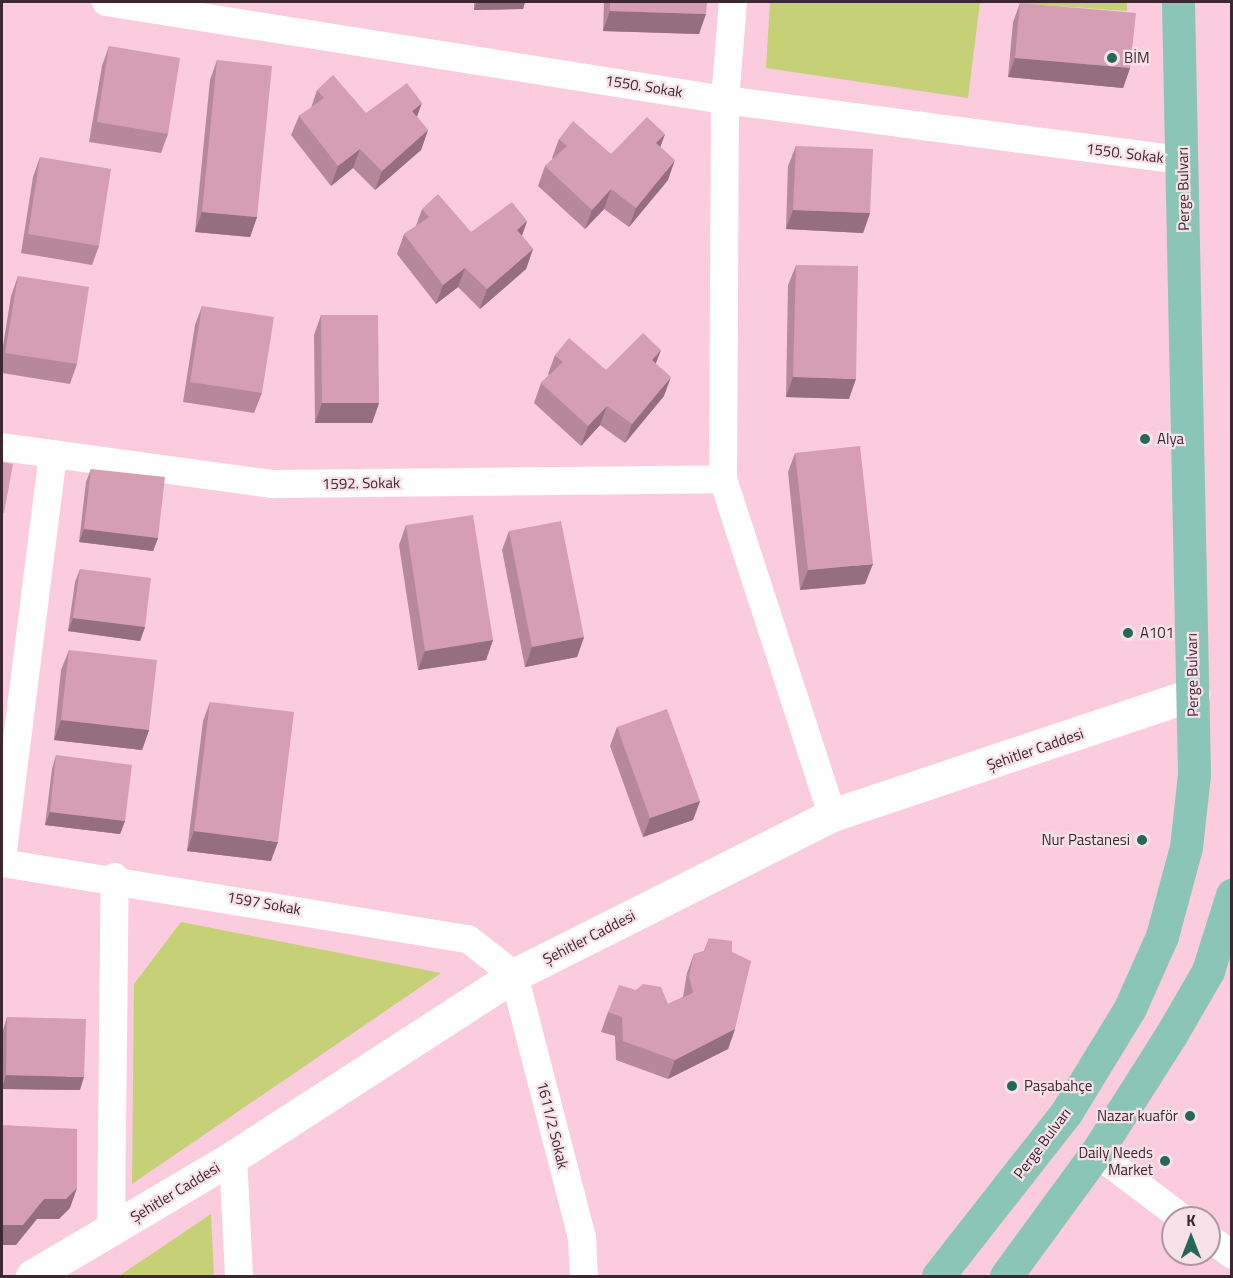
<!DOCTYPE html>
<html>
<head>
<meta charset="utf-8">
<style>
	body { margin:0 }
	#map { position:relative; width:1233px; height:1278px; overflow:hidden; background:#fbccdd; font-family:"Titillium Web",sans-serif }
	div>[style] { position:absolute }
	.green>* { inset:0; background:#c6d077 }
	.minor>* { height:28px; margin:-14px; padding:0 14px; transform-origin:14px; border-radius:14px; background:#fff }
	.tertiary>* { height:33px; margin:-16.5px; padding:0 16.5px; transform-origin:16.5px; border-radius:16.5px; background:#fff }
	.primary>* { height:33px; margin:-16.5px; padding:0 16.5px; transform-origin:16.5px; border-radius:16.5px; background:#8ac5b7 }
	.wall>* { inset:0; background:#b7889a }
	.shaded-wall>* { inset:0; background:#956f7d }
	.building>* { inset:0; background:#d59eb3 }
	.dots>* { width:16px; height:16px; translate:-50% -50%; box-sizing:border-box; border:3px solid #f9e1e9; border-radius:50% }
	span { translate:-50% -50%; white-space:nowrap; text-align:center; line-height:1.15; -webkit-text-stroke:4.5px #f9e1e9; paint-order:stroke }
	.poi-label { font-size:15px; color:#3d2730 }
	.left { translate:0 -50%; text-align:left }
	.right { translate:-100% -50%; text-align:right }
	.street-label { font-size:15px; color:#3d2730 }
	.frame { position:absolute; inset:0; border:3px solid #3d2730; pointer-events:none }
	.north { position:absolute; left:1161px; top:1206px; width:60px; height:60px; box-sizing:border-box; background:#f9e1e9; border:2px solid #ae979f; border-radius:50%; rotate:0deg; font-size:16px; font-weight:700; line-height:24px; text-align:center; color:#3d2730 }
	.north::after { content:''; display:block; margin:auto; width:21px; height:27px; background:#266858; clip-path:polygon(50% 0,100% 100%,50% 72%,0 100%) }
</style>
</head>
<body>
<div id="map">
	<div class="green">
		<i style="clip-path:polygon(770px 2px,980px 2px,968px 98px,766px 68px)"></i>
		<i style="clip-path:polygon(1004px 2px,1127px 2px,1127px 11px)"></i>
		<i style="clip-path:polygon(181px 922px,441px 973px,132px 1184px,134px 984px)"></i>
		<i style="clip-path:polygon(211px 1214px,214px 1276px,119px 1276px)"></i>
	</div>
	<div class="minor">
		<i style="left:106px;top:2px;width:627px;rotate:9deg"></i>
		<i style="left:725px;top:100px;width:462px;rotate:7.5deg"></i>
		<i style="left:733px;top:2px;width:98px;rotate:94.7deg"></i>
		<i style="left:725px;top:100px;width:379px;rotate:90.3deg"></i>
		<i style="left:723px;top:479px;width:353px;rotate:72deg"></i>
		<i style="left:2px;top:447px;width:274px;rotate:7.8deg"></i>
		<i style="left:273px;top:484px;width:450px;rotate:-0.6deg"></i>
		<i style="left:2px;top:858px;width:407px;rotate:-82.8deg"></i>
		<i style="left:2px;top:863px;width:472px;rotate:9.3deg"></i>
		<i style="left:468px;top:939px;width:58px;rotate:38deg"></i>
		<i style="left:514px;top:975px;width:272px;rotate:75.5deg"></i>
		<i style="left:582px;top:1238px;width:38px;rotate:87deg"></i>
		<i style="left:1096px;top:1153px;width:108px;rotate:37.1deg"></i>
		<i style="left:233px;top:1157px;width:119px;rotate:87.1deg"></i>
		<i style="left:111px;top:1230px;width:353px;rotate:-89.4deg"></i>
		<i style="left:1209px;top:1238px;width:29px;rotate:36deg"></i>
	</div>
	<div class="tertiary">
		<i style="left:32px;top:1276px;width:234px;rotate:-30.6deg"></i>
		<i style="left:233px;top:1157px;width:335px;rotate:-32.9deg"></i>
		<i style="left:514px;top:975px;width:356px;rotate:-26.7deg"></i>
		<i style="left:832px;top:815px;width:381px;rotate:-18.5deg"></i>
	</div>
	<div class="primary">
		<i style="left:938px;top:1276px;width:207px;rotate:-51.9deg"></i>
		<i style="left:1066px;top:1113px;width:123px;rotate:-58.6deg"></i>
		<i style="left:1130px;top:1008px;width:79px;rotate:-66deg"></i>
		<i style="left:1162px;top:936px;width:92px;rotate:-74.9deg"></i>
		<i style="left:1186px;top:847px;width:73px;rotate:-83.7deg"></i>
		<i style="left:1194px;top:774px;width:772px;rotate:-91.19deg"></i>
		<i style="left:1006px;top:1276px;width:152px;rotate:-53.8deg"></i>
		<i style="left:1096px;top:1153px;width:140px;rotate:-57.6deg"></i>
		<i style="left:1171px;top:1035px;width:74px;rotate:-60deg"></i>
		<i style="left:1208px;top:971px;width:80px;rotate:-72.5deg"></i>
	</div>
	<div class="wall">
		<i style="clip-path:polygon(474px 2px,525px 2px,523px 9px,474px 10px)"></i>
		<i style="clip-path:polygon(604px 2px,707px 2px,699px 34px,603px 31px)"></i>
		<i style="clip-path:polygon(1020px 3px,1130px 68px,1123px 88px,1008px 77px,1013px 22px)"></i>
		<i style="clip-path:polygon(109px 46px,168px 134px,161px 153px,89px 142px,102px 66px)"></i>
		<i style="clip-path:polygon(217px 60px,257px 217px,250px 237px,195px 232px,210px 80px)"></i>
		<i style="clip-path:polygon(317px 90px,366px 113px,417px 117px,428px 130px,421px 150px,375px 190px,353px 168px,331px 186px,291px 135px,299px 116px,311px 108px)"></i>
		<i style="clip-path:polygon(665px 134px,660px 147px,668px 180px,629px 227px,604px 209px,585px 229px,538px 186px,545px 166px,553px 159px,552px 158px,559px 139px,611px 154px)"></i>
		<i style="clip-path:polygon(796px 146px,870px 213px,863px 233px,786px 229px,788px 166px)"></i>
		<i style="clip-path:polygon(40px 157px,99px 246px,92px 265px,21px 253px,33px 177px)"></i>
		<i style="clip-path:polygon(422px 209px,471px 232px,527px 221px,522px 236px,533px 249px,526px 269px,480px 309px,458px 287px,436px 304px,397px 254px,404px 234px,416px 226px)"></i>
		<i style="clip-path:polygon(796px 265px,849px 399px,786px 397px,788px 285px)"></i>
		<i style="clip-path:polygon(18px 276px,77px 364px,70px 384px,2px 373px,2px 352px,11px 296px)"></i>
		<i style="clip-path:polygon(202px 306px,262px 393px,254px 413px,183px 402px,195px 325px)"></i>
		<i style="clip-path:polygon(321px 315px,379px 403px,372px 423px,315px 423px,314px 335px)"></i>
		<i style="clip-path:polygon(661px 350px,656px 363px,664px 396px,625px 443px,600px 425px,581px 446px,534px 403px,541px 383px,549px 375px,548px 374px,555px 355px,606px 370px)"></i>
		<i style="clip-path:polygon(795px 453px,865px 584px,800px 590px,788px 472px)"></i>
		<i style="clip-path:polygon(91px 469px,158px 538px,153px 551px,79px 542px,86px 482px)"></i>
		<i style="clip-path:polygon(406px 525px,493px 640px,486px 660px,418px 670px,399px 545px)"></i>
		<i style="clip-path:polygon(509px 531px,584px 637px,577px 657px,525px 667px,502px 550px)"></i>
		<i style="clip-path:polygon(80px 569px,145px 627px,140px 641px,68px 631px,75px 582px)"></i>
		<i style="clip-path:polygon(69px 650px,149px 730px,142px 750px,54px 740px,61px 670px)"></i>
		<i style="clip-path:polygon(210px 702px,271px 861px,187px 851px,203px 721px)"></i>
		<i style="clip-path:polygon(617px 727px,700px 801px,693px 820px,643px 837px,610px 746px)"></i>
		<i style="clip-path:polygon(56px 755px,125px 821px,120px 834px,45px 825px,52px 769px)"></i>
		<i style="clip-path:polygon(709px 938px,735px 1029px,728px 1049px,668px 1079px,616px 1060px,615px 1036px,601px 1032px,608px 1012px,668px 1004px,683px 997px,687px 973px,694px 954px,704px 951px)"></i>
		<i style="clip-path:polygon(7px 1017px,80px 1090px,2px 1089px,3px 1030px)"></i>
	</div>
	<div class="shaded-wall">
		<i style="clip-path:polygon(477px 2px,525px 2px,523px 9px,474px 10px)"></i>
		<i style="clip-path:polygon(610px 11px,706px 14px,699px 34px,603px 31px)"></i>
		<i style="clip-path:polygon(1015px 58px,1130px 68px,1123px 88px,1008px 77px)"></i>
		<i style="clip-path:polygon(422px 103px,415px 122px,412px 111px)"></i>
		<i style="clip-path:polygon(428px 130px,421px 150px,375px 190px,382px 171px)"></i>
		<i style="clip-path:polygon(665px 134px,658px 153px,656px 143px)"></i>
		<i style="clip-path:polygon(360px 149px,353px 168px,331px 186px,338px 166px)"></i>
		<i style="clip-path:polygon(675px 160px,668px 180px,629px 227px,636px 208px)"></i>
		<i style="clip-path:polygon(611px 189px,604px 209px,585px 229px,592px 210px)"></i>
		<i style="clip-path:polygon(793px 210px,870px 213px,863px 233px,786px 229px)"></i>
		<i style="clip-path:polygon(202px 212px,257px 217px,250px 237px,195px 232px)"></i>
		<i style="clip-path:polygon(527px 221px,520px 241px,517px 230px)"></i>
		<i style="clip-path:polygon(533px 249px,526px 269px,480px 309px,487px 289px)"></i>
		<i style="clip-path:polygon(465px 268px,458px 287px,436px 304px,443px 285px)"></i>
		<i style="clip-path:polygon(661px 350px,653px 370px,652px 360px)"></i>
		<i style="clip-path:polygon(671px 377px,664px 396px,625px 443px,632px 424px)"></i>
		<i style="clip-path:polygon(793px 377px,856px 379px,849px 399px,786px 397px)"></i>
		<i style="clip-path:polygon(322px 403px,379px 403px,372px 423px,315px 423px)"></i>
		<i style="clip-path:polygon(607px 406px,600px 425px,581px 446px,588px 426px)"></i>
		<i style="clip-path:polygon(84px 529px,158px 538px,153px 551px,79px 542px)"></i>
		<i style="clip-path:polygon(873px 564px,865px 584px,800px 590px,808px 570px)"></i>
		<i style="clip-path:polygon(73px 618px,145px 627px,140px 641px,68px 631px)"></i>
		<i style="clip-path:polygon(584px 637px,577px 657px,525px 667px,532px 647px)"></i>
		<i style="clip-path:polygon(493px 640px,486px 660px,418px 670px,425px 651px)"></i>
		<i style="clip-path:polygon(61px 720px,149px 730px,142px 750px,54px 740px)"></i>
		<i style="clip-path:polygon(700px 801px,693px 820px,643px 837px,650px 818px)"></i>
		<i style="clip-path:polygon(50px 812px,125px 821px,120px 834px,45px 825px)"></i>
		<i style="clip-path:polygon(194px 831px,278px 842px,271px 861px,187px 851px)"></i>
		<i style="clip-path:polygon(735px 1029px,728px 1049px,668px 1079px,675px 1060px)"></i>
		<i style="clip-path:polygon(6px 1075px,84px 1077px,80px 1090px,2px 1089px)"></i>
		<i style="clip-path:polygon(77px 1188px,70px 1208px,59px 1219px,37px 1219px,16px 1245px,2px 1245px,2px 1225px,44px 1199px)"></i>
	</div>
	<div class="building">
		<i style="clip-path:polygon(610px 2px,707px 2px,706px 14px,610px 11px)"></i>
		<i style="clip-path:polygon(1020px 3px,1136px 13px,1130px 68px,1015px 58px)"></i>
		<i style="clip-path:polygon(109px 46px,180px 58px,168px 134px,97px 122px)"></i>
		<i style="clip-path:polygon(217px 60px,272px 66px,257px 217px,202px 212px)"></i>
		<i style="clip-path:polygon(333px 75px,366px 113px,407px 83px,422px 103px,412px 111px,428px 130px,382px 171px,360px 149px,338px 166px,299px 116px,324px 98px,317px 90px)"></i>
		<i style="clip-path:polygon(647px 117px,665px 134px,656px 143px,675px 160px,636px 208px,611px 189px,592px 210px,545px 166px,567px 146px,559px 139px,573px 121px,611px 154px)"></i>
		<i style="clip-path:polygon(796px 146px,873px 149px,870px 213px,793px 210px)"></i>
		<i style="clip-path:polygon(40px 157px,111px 169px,99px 246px,28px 234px)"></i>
		<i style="clip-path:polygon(438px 194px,471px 232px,512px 202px,527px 221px,517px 230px,533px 249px,487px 289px,465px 268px,443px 285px,404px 234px,429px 217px,422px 209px)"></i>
		<i style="clip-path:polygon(796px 265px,858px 266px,856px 379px,793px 377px)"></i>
		<i style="clip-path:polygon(18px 276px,89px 287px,77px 364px,5px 353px)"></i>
		<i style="clip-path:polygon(202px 306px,274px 317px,262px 393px,190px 382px)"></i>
		<i style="clip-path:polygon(321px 315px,378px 315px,379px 403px,322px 403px)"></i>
		<i style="clip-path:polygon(643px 333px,661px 350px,652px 360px,671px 377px,632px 424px,607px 406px,588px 426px,541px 383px,563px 362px,555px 355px,569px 338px,606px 370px)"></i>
		<i style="clip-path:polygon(860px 446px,873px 564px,808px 570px,795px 453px)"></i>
		<i style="clip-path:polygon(2px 462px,13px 464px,4px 513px,2px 513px)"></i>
		<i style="clip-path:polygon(91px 469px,165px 477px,158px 538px,84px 529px)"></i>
		<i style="clip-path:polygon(473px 515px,493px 640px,425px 651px,406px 525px)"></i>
		<i style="clip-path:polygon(561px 521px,584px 637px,532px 647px,509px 531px)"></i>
		<i style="clip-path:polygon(80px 569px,151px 578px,145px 627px,73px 618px)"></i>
		<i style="clip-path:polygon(69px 650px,157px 660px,149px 730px,61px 720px)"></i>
		<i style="clip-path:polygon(210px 702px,294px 712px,278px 842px,194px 831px)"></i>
		<i style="clip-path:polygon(667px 709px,700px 801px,650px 818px,617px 727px)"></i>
		<i style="clip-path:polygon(56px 755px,132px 765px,125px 821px,50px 812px)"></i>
		<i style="clip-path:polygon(709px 938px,732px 941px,732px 952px,751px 961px,735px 1029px,675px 1060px,623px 1041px,622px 1017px,608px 1012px,619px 985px,636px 990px,643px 984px,661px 987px,668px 1004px,693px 993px,689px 976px,694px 954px,705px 951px)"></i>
		<i style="clip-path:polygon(7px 1017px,86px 1019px,84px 1077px,6px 1075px)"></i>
		<i style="clip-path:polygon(2px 1125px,77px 1129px,77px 1188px,66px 1199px,44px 1199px,23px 1225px,2px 1225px)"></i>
	</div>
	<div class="dots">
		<i style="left:1112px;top:58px;background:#266858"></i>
		<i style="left:1145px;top:439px;background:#266858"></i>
		<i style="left:1128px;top:633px;background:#266858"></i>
		<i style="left:1142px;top:840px;background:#266858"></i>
		<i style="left:1012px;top:1086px;background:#266858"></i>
		<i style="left:1190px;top:1116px;background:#266858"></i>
		<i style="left:1165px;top:1161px;background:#266858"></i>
	</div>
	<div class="poi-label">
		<span class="left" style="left:1124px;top:58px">BİM</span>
		<span class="left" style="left:1157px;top:439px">Alya</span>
		<span class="left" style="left:1140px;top:633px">A101</span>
		<span class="right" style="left:1130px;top:840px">Nur Pastanesi</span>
		<span class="left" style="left:1024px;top:1086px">Paşabahçe</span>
		<span class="right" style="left:1178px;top:1116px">Nazar kuaför</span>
		<span class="right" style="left:1153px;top:1161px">Daily Needs<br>Market</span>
	</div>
	<div class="street-label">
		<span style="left:644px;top:86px;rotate:9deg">1550. Sokak</span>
		<span style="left:1125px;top:153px;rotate:7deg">1550. Sokak</span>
		<span style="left:1183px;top:189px;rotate:-91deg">Perge Bulvarı</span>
		<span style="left:361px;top:483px;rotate:-1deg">1592. Sokak</span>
		<span style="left:1192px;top:675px;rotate:-91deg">Perge Bulvarı</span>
		<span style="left:1035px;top:749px;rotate:-19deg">Şehitler Caddesi</span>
		<span style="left:264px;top:903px;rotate:10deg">1597 Sokak</span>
		<span style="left:589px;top:937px;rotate:-27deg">Şehitler Caddesi</span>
		<span style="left:553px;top:1125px;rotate:76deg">1611/2 Sokak</span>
		<span style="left:1042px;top:1143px;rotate:-53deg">Perge Bulvarı</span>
		<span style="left:175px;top:1192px;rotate:-31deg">Şehitler Caddesi</span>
	</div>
	<div class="frame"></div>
	<div class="north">K</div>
</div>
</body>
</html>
